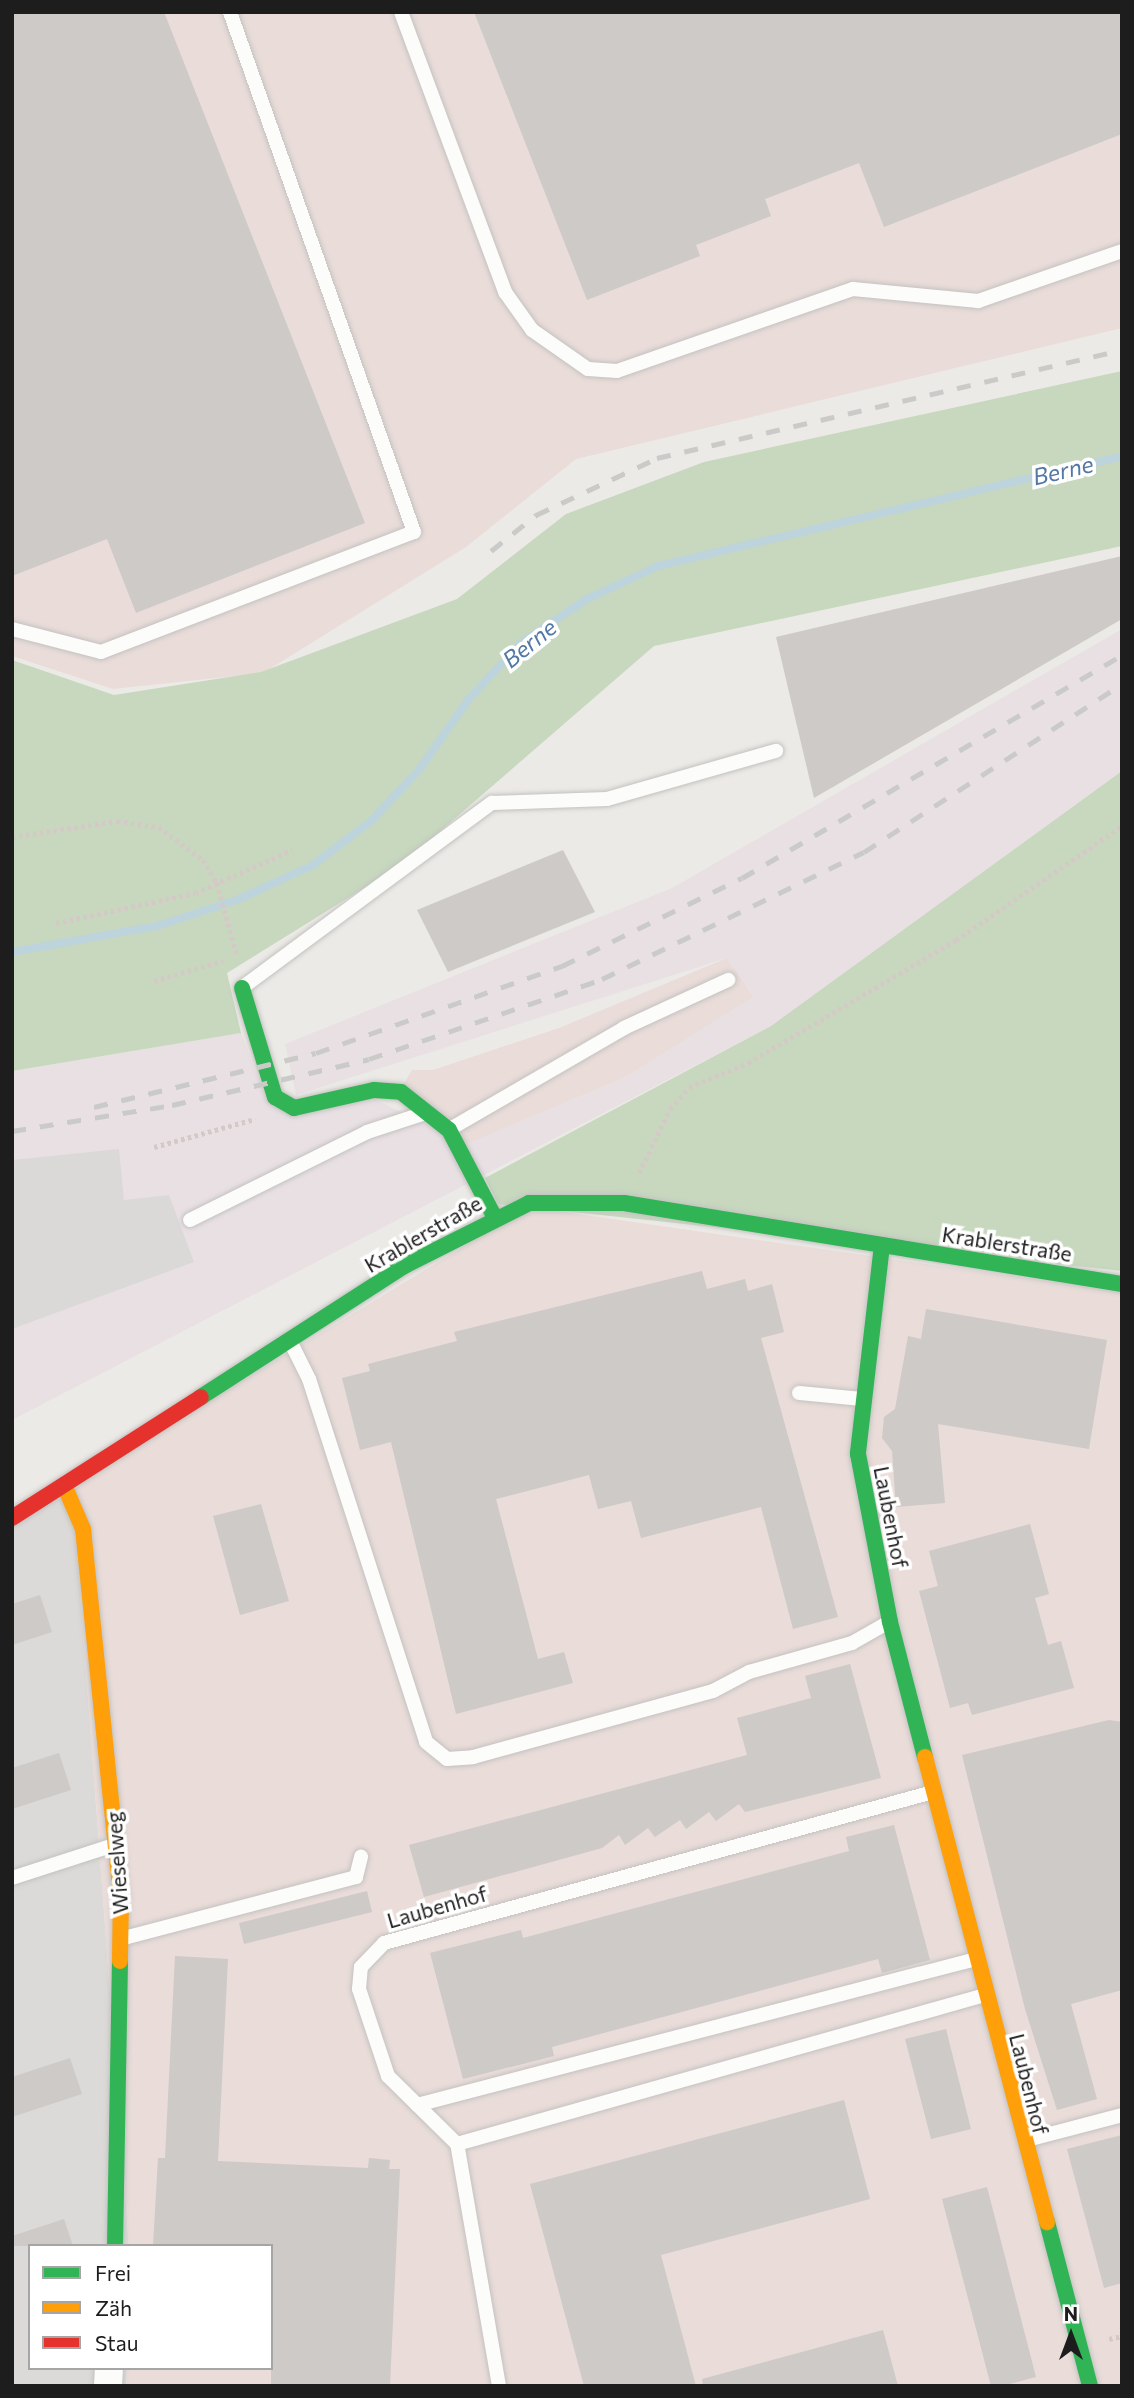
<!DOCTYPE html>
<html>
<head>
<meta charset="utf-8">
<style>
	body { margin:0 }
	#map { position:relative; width:1134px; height:2398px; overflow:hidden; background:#eceae6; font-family:Commissioner,sans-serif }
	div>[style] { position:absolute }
	.residential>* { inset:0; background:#dbdad8 }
	.commercial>* { inset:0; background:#e9dcd9 }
	.industrial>* { inset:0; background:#e9e0e4 }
	.religious>* { inset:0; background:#dad9d7 }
	.forest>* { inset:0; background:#c7d8be }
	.stream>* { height:8px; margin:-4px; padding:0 4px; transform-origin:4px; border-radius:4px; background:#bdd4dc }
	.building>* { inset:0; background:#cdcac7 }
	.path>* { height:4.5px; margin-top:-2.25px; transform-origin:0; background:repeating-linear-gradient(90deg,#d5c9c7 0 3.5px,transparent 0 7px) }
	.roads { filter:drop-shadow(0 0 2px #c3c2c0) drop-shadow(0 0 2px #c3c2c0) }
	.lane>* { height:14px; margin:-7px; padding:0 7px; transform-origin:7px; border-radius:7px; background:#fcfcfb }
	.street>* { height:28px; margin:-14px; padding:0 14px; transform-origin:14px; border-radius:14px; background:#fcfcfb }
	.fast>* { height:16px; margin:-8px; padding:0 8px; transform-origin:8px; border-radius:8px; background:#30b455 }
	.slow>* { height:16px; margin:-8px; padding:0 8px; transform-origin:8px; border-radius:8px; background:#ff9f0a }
	.jam>* { height:16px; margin:-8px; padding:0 8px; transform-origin:8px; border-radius:8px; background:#e5322d }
	.rail>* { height:5px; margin-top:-2.5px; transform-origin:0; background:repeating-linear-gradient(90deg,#cacac9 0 14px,transparent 0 28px) }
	span { translate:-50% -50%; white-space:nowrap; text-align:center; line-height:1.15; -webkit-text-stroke:7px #fff; paint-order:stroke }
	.street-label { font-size:21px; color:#1d1d1d }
	.water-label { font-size:23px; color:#5378a4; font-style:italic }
	.frame { position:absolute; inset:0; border:14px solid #1d1d1d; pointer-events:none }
	.legend { position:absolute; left:28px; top:2244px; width:245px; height:126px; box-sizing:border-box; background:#fff; border:2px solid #a5a5a5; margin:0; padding:9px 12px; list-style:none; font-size:21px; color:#1d1d1d }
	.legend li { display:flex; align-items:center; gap:14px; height:35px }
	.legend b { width:35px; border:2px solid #a5a5a5 }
	.north { position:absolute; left:1036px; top:2300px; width:70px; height:70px; -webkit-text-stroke:5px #fff; paint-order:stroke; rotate:0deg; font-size:19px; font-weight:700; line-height:28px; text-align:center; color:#1d1d1d }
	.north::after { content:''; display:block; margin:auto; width:24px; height:32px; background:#1d1d1d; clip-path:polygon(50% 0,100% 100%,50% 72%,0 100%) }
</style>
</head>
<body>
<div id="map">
	<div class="residential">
		<i style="clip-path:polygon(72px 1484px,129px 2246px,30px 2246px,30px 2368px,127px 2368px,126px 2386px,12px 2386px,12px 1522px)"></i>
	</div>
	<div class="commercial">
		<i style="clip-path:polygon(12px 12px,1122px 12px,1122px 328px,576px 459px,466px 547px,263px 673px,113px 689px,12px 656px)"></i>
		<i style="clip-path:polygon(727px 958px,754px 997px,624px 1078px,467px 1144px,403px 1085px,412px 1070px,433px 1070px,559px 1028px)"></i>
		<i style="clip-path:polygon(529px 1207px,1122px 1292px,1122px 2386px,126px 2386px,127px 2368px,271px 2368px,271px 2246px,129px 2246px,72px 1484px)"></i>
	</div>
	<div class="industrial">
		<i style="clip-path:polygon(1122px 629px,1122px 771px,771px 1026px,12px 1420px,12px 1071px,241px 1033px,266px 1100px,372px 1098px,467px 1144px,624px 1078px,754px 996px,727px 958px,296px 1095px,285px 1044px,672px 888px)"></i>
	</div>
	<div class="religious">
		<i style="clip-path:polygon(119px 1149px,124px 1200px,169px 1195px,194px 1262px,12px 1329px,12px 1160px)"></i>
	</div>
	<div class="forest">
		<i style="clip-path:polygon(1122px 371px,1122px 546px,654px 646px,401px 865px,227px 973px,241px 1033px,12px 1071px,12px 660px,114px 695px,261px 672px,457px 599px,566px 514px,704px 462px)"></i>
		<i style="clip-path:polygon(1122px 771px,1122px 1271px,498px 1204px,485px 1178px,771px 1026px)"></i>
	</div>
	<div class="stream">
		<i style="left:12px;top:952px;width:147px;rotate:-10.2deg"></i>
		<i style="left:157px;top:926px;width:84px;rotate:-18deg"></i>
		<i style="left:237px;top:900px;width:84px;rotate:-24.7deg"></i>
		<i style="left:313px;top:865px;width:73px;rotate:-37.2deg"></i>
		<i style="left:371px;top:821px;width:70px;rotate:-46.7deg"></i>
		<i style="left:419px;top:770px;width:85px;rotate:-55deg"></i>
		<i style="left:468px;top:700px;width:79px;rotate:-47deg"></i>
		<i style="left:522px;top:642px;width:78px;rotate:-33.5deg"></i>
		<i style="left:587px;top:599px;width:78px;rotate:-24.9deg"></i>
		<i style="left:658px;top:566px;width:477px;rotate:-13.3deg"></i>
	</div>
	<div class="building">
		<i style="clip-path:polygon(12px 12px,164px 12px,365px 523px,136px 613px,107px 539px,12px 576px)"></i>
		<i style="clip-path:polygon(474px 12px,1122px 12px,1122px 134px,884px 227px,859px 163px,765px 199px,771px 216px,696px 245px,700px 256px,587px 300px)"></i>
		<i style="clip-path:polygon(1122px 556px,1122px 619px,814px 798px,776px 637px)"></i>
		<i style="clip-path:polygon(563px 850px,595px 912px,448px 972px,417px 910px)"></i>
		<i style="clip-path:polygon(702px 1271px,707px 1289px,745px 1279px,748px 1291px,772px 1284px,784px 1332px,761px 1338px,838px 1617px,793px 1629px,761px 1507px,641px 1538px,631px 1501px,598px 1509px,589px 1475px,496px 1499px,538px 1659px,564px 1652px,573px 1683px,456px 1714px,391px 1442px,360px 1450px,342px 1378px,370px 1371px,368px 1364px,457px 1341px,454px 1332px)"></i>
		<i style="clip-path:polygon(926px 1309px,1107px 1340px,1089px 1449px,938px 1424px,945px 1503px,896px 1507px,892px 1451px,882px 1438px,884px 1417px,895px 1409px,908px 1336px,921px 1339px)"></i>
		<i style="clip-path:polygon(261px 1504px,289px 1601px,240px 1615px,213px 1516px)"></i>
		<i style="clip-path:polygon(1030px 1524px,1049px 1594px,1035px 1598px,1048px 1645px,1061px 1641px,1074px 1688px,972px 1715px,968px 1703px,950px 1708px,919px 1591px,938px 1586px,929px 1551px)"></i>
		<i style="clip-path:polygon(40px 1595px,52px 1632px,12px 1645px,12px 1604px)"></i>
		<i style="clip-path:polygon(850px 1664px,881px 1778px,745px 1812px,739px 1804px,716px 1821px,709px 1812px,686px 1829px,680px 1820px,655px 1837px,648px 1828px,625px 1845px,619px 1835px,602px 1848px,424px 1897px,409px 1845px,747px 1755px,737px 1718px,811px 1698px,805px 1676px)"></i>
		<i style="clip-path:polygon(1109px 1720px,1122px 1722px,1122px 1990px,1071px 2004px,1097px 2099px,1057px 2110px,1025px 2009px,962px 1755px)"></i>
		<i style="clip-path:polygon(59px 1753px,71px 1790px,12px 1809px,12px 1768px)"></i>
		<i style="clip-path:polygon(894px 1825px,930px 1960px,882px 1973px,878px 1959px,552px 2047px,554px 2056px,463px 2079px,430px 1953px,521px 1930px,523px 1938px,849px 1851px,846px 1837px)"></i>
		<i style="clip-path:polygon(367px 1891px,372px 1912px,244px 1944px,239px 1923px)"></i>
		<i style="clip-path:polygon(175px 1956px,228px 1959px,218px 2161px,368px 2168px,369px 2158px,390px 2160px,389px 2169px,400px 2169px,390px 2386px,271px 2386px,271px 2246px,153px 2246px,158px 2158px,165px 2158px)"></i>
		<i style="clip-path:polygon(946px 2029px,971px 2129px,931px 2139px,905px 2039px)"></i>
		<i style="clip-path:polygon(70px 2058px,82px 2094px,12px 2117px,12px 2077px)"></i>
		<i style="clip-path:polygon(844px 2100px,870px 2199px,661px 2255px,696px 2386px,584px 2386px,530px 2184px)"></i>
		<i style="clip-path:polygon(1122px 2135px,1122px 2283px,1104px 2288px,1067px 2149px)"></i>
		<i style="clip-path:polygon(987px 2187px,1036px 2377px,1002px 2386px,991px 2386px,942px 2199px)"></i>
		<i style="clip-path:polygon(64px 2219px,73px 2246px,12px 2246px,12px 2236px)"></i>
		<i style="clip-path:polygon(883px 2330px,898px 2386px,703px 2386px,702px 2379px)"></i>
	</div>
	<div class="path">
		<i style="left:12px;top:837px;width:106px;rotate:-8.7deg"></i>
		<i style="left:117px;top:821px;width:42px;rotate:8.1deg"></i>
		<i style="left:159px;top:827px;width:55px;rotate:36.9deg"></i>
		<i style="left:203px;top:860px;width:27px;rotate:59deg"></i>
		<i style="left:217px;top:883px;width:76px;rotate:74.7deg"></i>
		<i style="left:56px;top:923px;width:142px;rotate:-12.2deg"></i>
		<i style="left:195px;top:893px;width:106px;rotate:-23.9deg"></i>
		<i style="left:154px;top:981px;width:72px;rotate:-16.2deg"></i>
		<i style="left:154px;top:1147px;width:105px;rotate:-15.5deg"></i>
		<i style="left:639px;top:1173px;width:71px;rotate:-64.2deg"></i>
		<i style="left:670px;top:1109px;width:29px;rotate:-49deg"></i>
		<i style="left:689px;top:1087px;width:64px;rotate:-22.1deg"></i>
		<i style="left:748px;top:1063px;width:242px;rotate:-30.6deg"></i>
		<i style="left:956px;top:940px;width:201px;rotate:-34.5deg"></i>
		<i style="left:1109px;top:2339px;width:13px;rotate:-13deg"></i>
	</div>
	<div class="roads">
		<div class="lane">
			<i style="left:401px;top:12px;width:299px;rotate:69.6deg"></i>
			<i style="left:505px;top:292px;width:47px;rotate:54.6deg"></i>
			<i style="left:532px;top:330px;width:68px;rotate:34.9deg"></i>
			<i style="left:588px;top:369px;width:29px;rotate:4deg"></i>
			<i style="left:617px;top:371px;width:250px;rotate:-19.2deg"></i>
			<i style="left:853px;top:289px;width:126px;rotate:5.5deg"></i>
			<i style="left:978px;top:301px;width:152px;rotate:-19.1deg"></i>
			<i style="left:12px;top:629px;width:92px;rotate:14.5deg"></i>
			<i style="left:101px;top:652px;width:335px;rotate:-21deg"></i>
			<i style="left:414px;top:532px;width:552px;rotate:-109.49deg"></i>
			<i style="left:243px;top:987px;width:310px;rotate:-36.5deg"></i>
			<i style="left:492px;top:803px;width:115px;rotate:-2deg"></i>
			<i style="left:607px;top:799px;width:176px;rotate:-15.9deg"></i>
			<i style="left:450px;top:1129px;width:201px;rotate:-30.1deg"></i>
			<i style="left:624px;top:1028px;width:115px;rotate:-24.8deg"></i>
			<i style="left:190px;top:1220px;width:198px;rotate:-26.4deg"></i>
			<i style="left:367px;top:1132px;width:58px;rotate:-18.1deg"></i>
			<i style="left:290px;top:1341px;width:42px;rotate:63.4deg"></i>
			<i style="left:309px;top:1379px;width:381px;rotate:72.1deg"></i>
			<i style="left:426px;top:1742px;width:27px;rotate:39deg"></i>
			<i style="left:447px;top:1759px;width:26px;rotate:-4deg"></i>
			<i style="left:473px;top:1757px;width:249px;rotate:-15.4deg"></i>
			<i style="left:713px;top:1691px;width:41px;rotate:-27.8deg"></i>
			<i style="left:749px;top:1672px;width:107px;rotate:-15.7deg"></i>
			<i style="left:852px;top:1643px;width:43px;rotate:-29.6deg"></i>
			<i style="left:799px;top:1393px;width:64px;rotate:5.4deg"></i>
			<i style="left:12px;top:1878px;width:107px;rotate:-17.9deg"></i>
			<i style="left:124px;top:1938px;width:240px;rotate:-14.7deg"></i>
			<i style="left:356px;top:1877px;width:21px;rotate:-76deg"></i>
			<i style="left:417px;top:2105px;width:578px;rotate:-14.64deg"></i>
			<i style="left:1027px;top:2140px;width:98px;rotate:-14.7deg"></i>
			<i style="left:457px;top:2144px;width:549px;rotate:-15.76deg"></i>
			<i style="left:499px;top:2386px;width:246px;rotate:-99.8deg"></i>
			<i style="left:457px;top:2144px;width:97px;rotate:-135.4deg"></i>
			<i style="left:388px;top:2076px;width:92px;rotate:-108.4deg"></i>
			<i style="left:359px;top:1989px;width:22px;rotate:-85deg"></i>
			<i style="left:361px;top:1967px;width:33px;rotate:-46deg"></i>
			<i style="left:384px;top:1943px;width:569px;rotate:-15.38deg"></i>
		</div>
		<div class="street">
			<i style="left:108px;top:2386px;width:18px;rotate:-87deg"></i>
		</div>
		<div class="fast">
			<i style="left:242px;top:988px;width:114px;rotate:73.2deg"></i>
			<i style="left:275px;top:1097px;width:22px;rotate:30deg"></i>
			<i style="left:294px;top:1108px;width:82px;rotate:-12.7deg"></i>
			<i style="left:374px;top:1090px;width:27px;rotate:4deg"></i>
			<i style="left:401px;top:1092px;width:61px;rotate:38.4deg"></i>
			<i style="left:449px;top:1130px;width:97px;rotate:62.4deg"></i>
			<i style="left:882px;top:1245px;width:210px;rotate:96.6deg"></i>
			<i style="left:858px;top:1454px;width:171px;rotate:79.2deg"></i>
			<i style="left:890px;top:1622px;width:139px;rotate:75.5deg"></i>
			<i style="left:201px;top:1397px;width:242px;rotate:-32.8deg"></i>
			<i style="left:404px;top:1266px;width:140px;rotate:-26.7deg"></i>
			<i style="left:529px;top:1203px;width:95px"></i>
			<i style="left:624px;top:1203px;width:505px;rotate:9.24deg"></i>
			<i style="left:1047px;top:2222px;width:170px;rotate:75.3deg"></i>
			<i style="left:115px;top:2246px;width:285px;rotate:-89deg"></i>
		</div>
		<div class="slow">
			<i style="left:64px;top:1485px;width:48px;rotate:66.6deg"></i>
			<i style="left:83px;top:1529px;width:367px;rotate:84.1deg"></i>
			<i style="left:121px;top:1894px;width:67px;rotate:90.9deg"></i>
			<i style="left:925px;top:1757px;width:481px;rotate:75.3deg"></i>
		</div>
		<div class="jam">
			<i style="left:12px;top:1518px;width:224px;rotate:-32.6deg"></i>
		</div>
	</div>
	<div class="rail">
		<i style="left:491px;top:551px;width:58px;rotate:-38.7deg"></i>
		<i style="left:536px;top:515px;width:134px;rotate:-25.2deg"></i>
		<i style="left:657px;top:458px;width:477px;rotate:-13.1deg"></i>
		<i style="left:94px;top:1107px;width:228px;rotate:-13.7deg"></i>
		<i style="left:316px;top:1053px;width:261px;rotate:-19.5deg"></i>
		<i style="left:562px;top:966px;width:200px;rotate:-26.1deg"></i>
		<i style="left:742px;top:878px;width:441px;rotate:-30.4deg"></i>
		<i style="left:12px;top:1131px;width:162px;rotate:-9.2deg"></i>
		<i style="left:172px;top:1105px;width:202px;rotate:-13.1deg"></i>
		<i style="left:369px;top:1059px;width:246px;rotate:-18.9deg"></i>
		<i style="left:602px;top:979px;width:291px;rotate:-25.9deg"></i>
		<i style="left:864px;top:852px;width:308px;rotate:-33.1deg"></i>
	</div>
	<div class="street-label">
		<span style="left:423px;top:1234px;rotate:-30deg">Krablerstraße</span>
		<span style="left:1007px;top:1244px;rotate:9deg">Krablerstraße</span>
		<span style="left:891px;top:1517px;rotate:79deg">Laubenhof</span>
		<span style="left:117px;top:1863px;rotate:-94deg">Wieselweg</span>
		<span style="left:437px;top:1907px;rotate:-16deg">Laubenhof</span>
		<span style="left:1029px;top:2084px;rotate:76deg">Laubenhof</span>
	</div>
	<div class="water-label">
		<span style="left:1063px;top:470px;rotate:-13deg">Berne</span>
		<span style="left:529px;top:643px;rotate:-39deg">Berne</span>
	</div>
	<div class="frame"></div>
	<ul class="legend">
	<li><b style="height:9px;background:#30b455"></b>Frei</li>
	<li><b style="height:9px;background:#ff9f0a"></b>Zäh</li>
	<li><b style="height:9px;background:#e5322d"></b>Stau</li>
	</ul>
	<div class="north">N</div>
</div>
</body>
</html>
